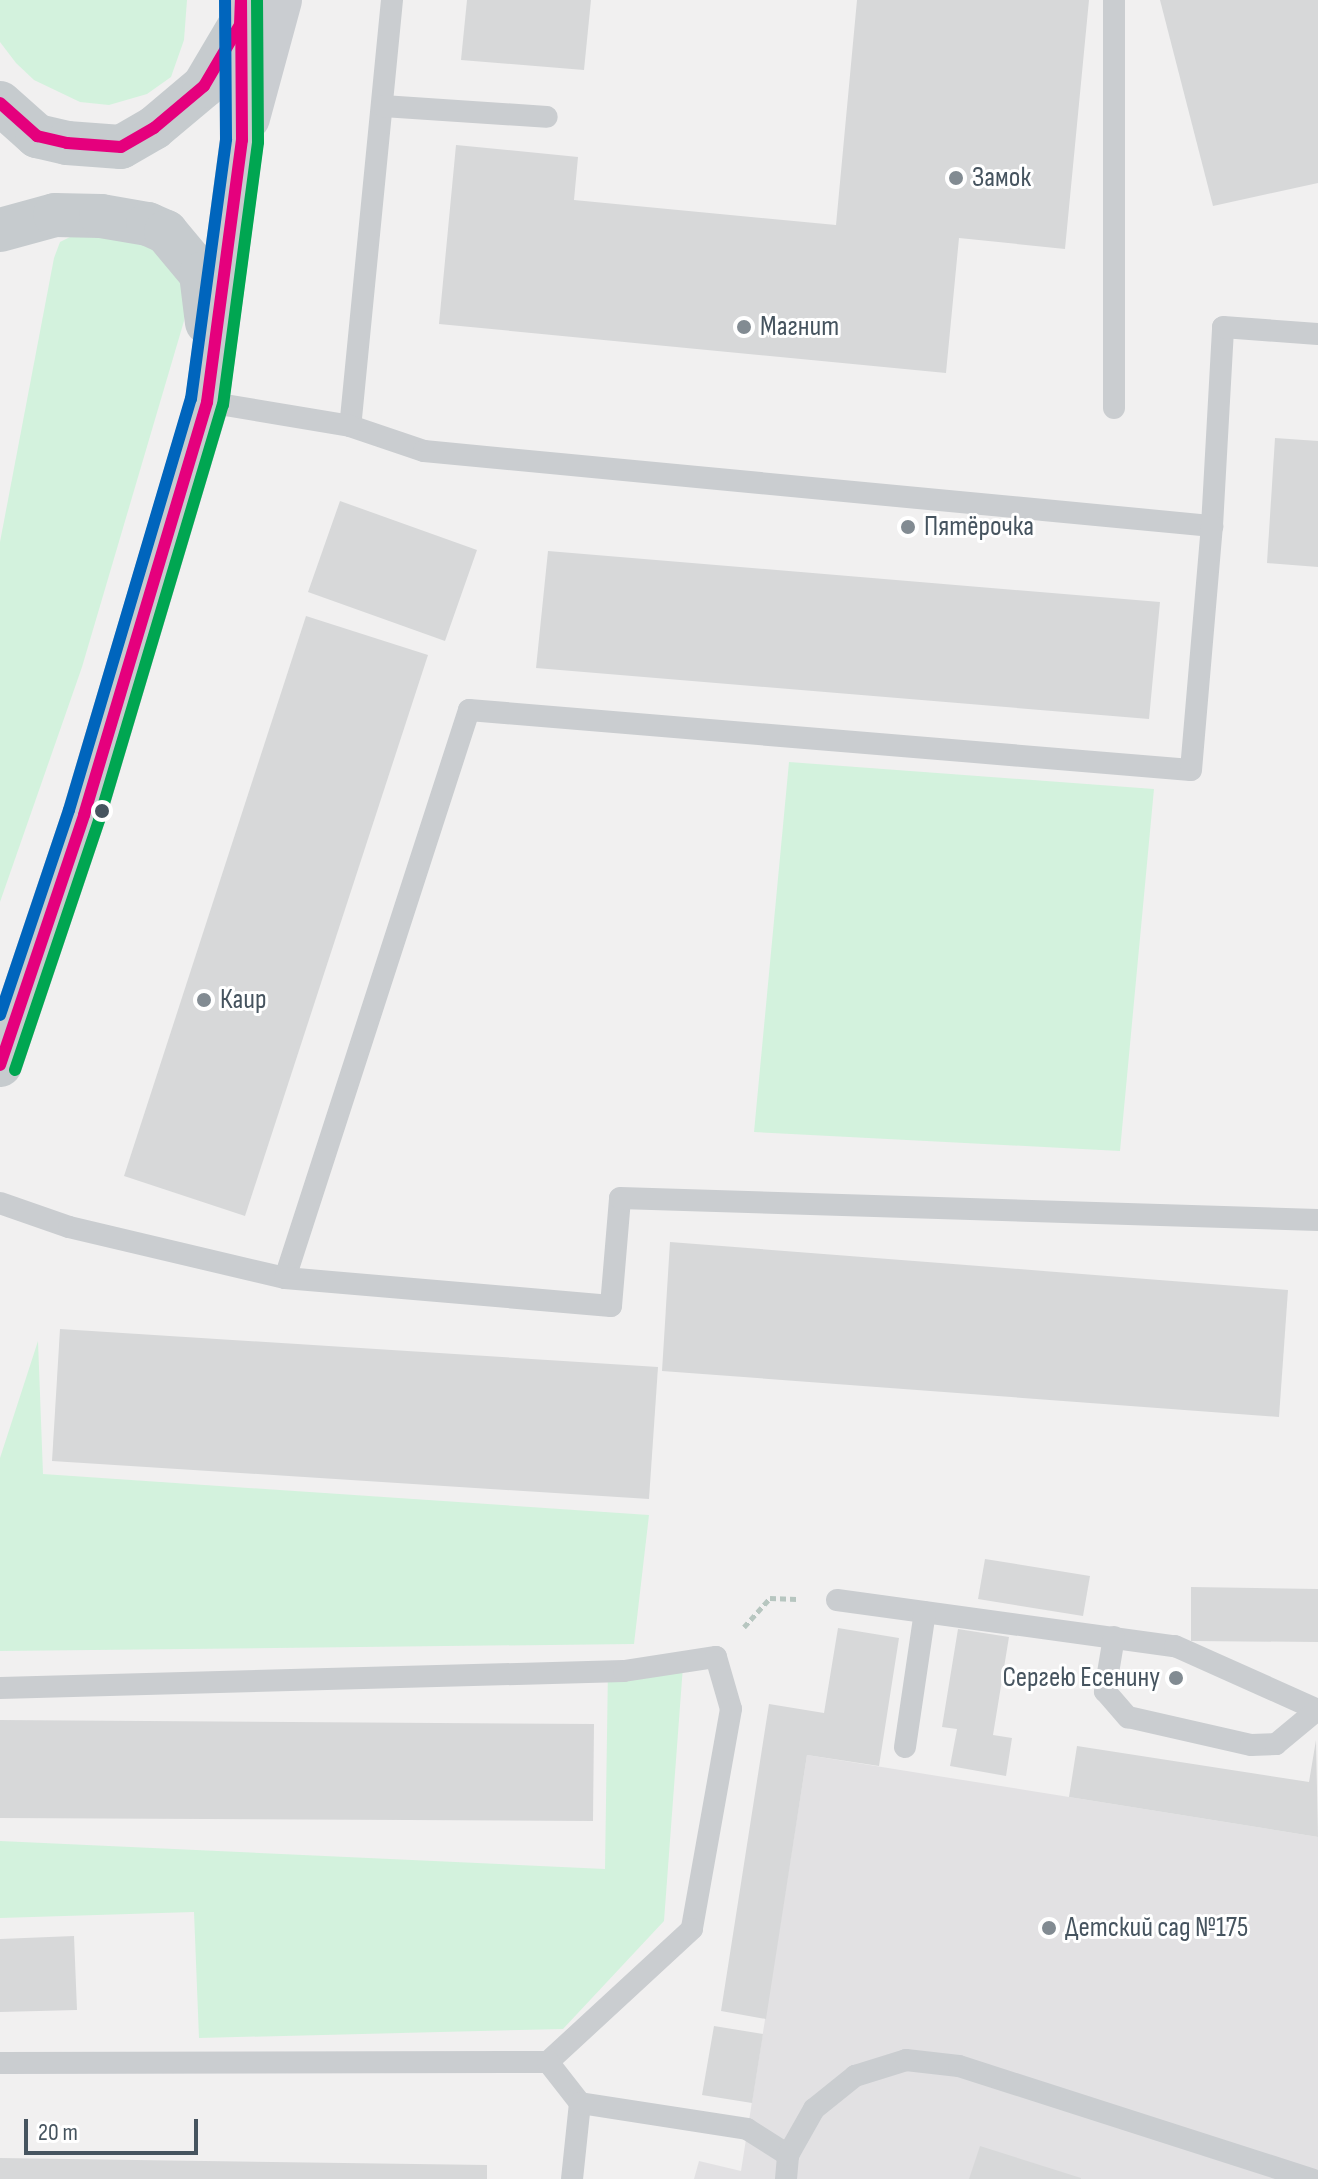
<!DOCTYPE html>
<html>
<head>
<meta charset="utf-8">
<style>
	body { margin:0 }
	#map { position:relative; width:1318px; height:2179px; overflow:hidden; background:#f1f0f0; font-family:"Sofia Sans Condensed",sans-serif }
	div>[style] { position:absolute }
	.education>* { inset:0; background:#e2e1e3 }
	.green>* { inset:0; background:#d3f2dd }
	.building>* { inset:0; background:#d7d8d9 }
	.path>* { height:5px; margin-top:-2.5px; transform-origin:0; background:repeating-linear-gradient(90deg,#b7c6c0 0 6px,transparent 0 10px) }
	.lane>* { height:22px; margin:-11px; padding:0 11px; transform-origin:11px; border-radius:11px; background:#cacdd0 }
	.secondary>* { height:44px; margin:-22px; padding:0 22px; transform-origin:22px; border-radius:22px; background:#cacdd1 }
	.primary>* { height:44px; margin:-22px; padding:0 22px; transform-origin:22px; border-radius:22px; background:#c6cbce }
	.bus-1>* { height:12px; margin:-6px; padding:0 6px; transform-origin:6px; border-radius:6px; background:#e5007d }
	.bus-2>* { height:12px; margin:-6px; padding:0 6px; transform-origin:6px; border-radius:6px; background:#00a651 }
	.bus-3>* { height:12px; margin:-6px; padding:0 6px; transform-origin:6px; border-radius:6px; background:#0065bd }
	.dots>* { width:22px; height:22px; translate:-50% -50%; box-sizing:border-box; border:4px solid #fff; border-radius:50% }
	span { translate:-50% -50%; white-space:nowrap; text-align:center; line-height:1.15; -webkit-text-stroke:6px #fff; paint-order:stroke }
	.poi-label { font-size:28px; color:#46545f }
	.left { translate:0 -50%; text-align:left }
	.right { translate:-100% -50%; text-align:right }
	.scale { position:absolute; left:24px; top:2119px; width:174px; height:36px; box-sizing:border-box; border:4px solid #46545f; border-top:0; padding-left:10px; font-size:24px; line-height:28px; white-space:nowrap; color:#46545f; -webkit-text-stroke:6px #fff; paint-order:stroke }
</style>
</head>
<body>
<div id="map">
	<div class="education">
		<i style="clip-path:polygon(807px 1755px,1318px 1837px,1318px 2179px,694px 2179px,699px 2161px,741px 2171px)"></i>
	</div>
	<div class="green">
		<i style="clip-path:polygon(0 0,187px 0,184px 40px,171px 77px,147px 94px,109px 105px,80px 102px,34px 80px,16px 63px,0 42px)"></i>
		<i style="clip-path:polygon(74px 235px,147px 241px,188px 291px,184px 321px,82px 667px,0 902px,0 542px,54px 258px,60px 242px)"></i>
		<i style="clip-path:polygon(789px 762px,1154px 789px,1120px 1151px,754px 1132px)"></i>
		<i style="clip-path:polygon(38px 1341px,43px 1474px,649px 1515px,634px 1644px,0 1651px,0 1458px)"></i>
		<i style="clip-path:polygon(683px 1666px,664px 1921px,563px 2029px,199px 2038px,194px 1912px,0 1918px,0 1841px,605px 1869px,608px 1667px)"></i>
	</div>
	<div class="building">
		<i style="clip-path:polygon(467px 0,591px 0,584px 70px,461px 60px)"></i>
		<i style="clip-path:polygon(857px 0,1089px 0,1065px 249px,959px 238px,946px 373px,439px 324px,456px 145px,578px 157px,574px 200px,836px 225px)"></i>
		<i style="clip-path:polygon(1160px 0,1318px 0,1318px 183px,1213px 206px)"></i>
		<i style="clip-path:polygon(1275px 438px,1318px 441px,1318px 567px,1267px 563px)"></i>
		<i style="clip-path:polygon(340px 501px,477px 550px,445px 641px,308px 592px)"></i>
		<i style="clip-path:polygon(548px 551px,1160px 602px,1149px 719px,536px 668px)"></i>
		<i style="clip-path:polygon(306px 616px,428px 655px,245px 1216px,124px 1176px)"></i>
		<i style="clip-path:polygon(670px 1242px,1288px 1290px,1279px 1417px,662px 1371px)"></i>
		<i style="clip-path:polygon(60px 1329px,658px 1367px,649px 1499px,52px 1461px)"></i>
		<i style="clip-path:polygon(985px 1559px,1090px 1576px,1083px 1616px,978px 1599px)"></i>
		<i style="clip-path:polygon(1191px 1587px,1318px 1589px,1318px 1642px,1191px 1641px)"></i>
		<i style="clip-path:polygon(838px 1628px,899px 1638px,879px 1766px,807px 1755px,766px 2019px,721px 2011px,769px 1704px,824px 1713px)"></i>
		<i style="clip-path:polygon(958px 1629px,1009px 1637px,993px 1735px,1012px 1738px,1006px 1776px,950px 1766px,957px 1729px,942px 1727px)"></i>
		<i style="clip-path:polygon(0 1720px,594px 1724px,593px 1821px,0 1818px)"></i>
		<i style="clip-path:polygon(1316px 1740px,1318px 1837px,1069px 1797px,1077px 1746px,1309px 1782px)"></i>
		<i style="clip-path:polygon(74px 1936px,77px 2010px,0 2012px,0 1939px)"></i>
		<i style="clip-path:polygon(714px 2026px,763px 2034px,752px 2103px,702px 2095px)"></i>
		<i style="clip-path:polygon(980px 2146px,1081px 2178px,1081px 2179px,969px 2179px)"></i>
		<i style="clip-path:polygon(0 2158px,487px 2165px,487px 2179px,0 2179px)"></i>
	</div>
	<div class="path">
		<i style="left:744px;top:1627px;width:39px;rotate:-48deg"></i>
		<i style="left:770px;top:1598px;width:27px;rotate:2deg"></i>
	</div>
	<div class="lane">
		<i style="left:392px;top:0;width:428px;rotate:95.6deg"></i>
		<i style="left:350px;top:426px;width:78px;rotate:18.7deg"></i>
		<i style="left:424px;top:451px;width:792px;rotate:5.44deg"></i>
		<i style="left:1212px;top:526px;width:199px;rotate:-86.8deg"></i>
		<i style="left:1223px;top:327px;width:95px;rotate:4.2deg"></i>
		<i style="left:383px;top:106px;width:164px;rotate:3.8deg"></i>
		<i style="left:207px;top:402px;width:145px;rotate:9.5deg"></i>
		<i style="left:1114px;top:408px;width:408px;rotate:-90deg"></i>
		<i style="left:0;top:1203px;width:73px;rotate:19.2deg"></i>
		<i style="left:69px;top:1227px;width:222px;rotate:13.3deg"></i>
		<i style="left:285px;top:1278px;width:597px;rotate:-72.05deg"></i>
		<i style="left:469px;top:710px;width:724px;rotate:4.75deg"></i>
		<i style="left:1191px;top:770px;width:245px;rotate:-85.1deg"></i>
		<i style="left:285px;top:1278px;width:327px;rotate:4.9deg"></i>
		<i style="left:611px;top:1306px;width:108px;rotate:-85.2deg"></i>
		<i style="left:620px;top:1198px;width:698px;rotate:1.81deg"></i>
		<i style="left:837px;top:1600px;width:341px;rotate:7.8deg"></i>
		<i style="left:1175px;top:1646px;width:157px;rotate:24.1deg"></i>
		<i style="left:1114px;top:1637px;width:55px;rotate:99.5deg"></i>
		<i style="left:1105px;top:1691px;width:35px;rotate:49deg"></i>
		<i style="left:1128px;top:1717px;width:126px;rotate:12.8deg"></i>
		<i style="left:1251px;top:1745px;width:25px;rotate:-2deg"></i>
		<i style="left:1276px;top:1744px;width:53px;rotate:-39.7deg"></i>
		<i style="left:0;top:1688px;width:624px;rotate:-1.56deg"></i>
		<i style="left:624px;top:1671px;width:93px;rotate:-8.7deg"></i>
		<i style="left:716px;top:1657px;width:54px;rotate:73.9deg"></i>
		<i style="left:731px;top:1709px;width:223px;rotate:100.1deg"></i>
		<i style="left:692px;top:1929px;width:196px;rotate:137.3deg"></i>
		<i style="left:548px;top:2062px;width:548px;rotate:179.9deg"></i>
		<i style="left:905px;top:1747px;width:136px;rotate:-81.6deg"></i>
		<i style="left:548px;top:2062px;width:52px;rotate:52deg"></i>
		<i style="left:580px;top:2103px;width:76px;rotate:96deg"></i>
		<i style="left:580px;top:2103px;width:169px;rotate:8.8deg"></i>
		<i style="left:747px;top:2129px;width:49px;rotate:32.4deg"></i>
		<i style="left:786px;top:2179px;width:24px;rotate:-85deg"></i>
		<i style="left:788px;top:2155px;width:53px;rotate:-60.5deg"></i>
		<i style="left:814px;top:2109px;width:53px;rotate:-38.8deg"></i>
		<i style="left:855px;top:2076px;width:53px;rotate:-17.4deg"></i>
		<i style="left:906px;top:2060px;width:53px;rotate:6.5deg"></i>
		<i style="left:959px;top:2066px;width:371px;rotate:17.8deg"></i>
	</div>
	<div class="secondary">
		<i style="left:248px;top:118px;width:122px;rotate:-74.8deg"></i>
	</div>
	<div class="primary">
		<i style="left:0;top:103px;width:50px;rotate:41.7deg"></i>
		<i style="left:37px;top:136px;width:31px;rotate:13deg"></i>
		<i style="left:67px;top:143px;width:54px;rotate:4.2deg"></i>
		<i style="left:121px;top:147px;width:38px;rotate:-30deg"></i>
		<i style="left:154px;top:128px;width:65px;rotate:-40deg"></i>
		<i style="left:204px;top:86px;width:71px;rotate:-59.5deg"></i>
		<i style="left:0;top:230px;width:57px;rotate:-15.3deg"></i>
		<i style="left:55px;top:215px;width:46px;rotate:1.2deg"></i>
		<i style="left:101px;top:216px;width:48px;rotate:9.7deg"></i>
		<i style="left:148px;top:224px;width:20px;rotate:24deg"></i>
		<i style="left:166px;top:232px;width:55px;rotate:50.2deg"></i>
		<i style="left:201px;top:274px;width:49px;rotate:83deg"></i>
		<i style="left:0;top:1065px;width:264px;rotate:-71.4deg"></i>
		<i style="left:84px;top:815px;width:431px;rotate:-73.4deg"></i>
		<i style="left:207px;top:402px;width:264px;rotate:-82.4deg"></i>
		<i style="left:242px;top:140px;width:140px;rotate:-90.4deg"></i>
	</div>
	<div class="bus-1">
		<i style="left:0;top:103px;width:50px;rotate:41.7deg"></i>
		<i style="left:37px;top:136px;width:31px;rotate:13deg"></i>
		<i style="left:67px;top:143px;width:54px;rotate:4.2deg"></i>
		<i style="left:121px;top:147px;width:38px;rotate:-30deg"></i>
		<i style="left:154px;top:128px;width:65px;rotate:-40deg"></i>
		<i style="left:204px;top:86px;width:71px;rotate:-59.5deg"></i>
		<i style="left:240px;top:25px;width:25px;rotate:-88deg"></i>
		<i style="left:0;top:1065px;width:264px;rotate:-71.4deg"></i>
		<i style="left:84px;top:815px;width:431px;rotate:-73.4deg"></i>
		<i style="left:207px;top:402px;width:264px;rotate:-82.4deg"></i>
		<i style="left:242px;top:140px;width:140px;rotate:-90.4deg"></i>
	</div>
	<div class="bus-2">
		<i style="left:15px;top:1070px;width:264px;rotate:-71.4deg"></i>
		<i style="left:99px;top:820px;width:433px;rotate:-73.4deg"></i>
		<i style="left:223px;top:405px;width:265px;rotate:-82.4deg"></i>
		<i style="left:258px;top:142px;width:142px;rotate:-90.4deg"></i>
	</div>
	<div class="bus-3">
		<i style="left:0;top:1015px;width:216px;rotate:-71.4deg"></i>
		<i style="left:69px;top:810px;width:429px;rotate:-73.5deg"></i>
		<i style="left:191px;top:399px;width:262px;rotate:-82.3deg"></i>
		<i style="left:226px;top:139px;width:139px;rotate:-90.4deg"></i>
	</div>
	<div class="dots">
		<i style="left:956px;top:178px;background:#828b92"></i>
		<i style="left:744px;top:327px;background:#828b92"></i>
		<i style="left:908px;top:527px;background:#828b92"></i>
		<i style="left:102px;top:811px;background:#46545f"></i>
		<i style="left:204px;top:1000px;background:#828b92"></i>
		<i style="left:1176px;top:1678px;background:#828b92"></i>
		<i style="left:1049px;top:1928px;background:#828b92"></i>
	</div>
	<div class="poi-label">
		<span class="left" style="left:972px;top:178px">Замок</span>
		<span class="left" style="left:760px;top:327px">Магнит</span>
		<span class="left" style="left:924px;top:527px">Пятёрочка</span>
		<span class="left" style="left:220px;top:1000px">Каир</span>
		<span class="right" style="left:1160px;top:1678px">Сергею Есенину</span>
		<span class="left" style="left:1065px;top:1928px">Детский сад №175</span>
	</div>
	<div class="scale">20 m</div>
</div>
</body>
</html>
